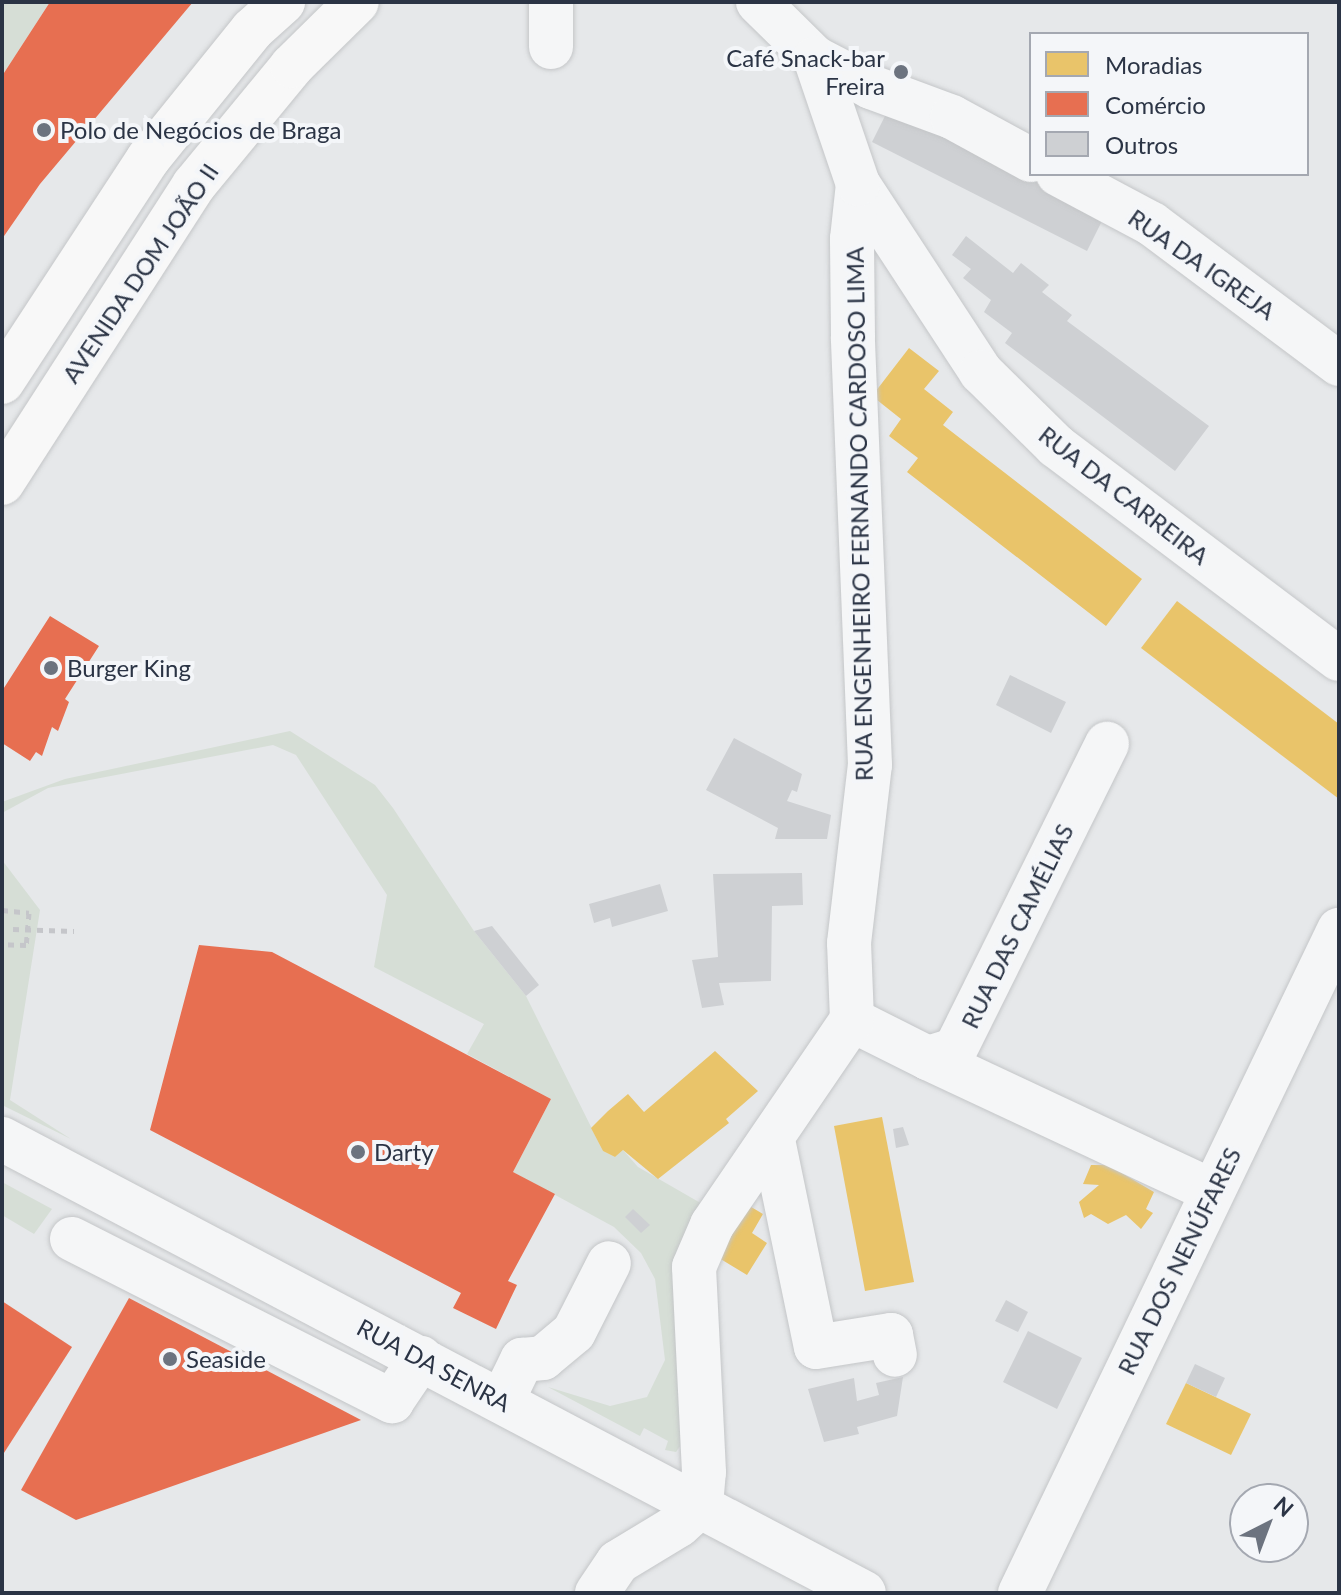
<!DOCTYPE html>
<html>
<head>
<meta charset="utf-8">
<style>
	body { margin:0 }
	#map { position:relative; width:1341px; height:1595px; overflow:hidden; background:#e6e8ea; font-family:Lato,sans-serif }
	div>[style] { position:absolute }
	.green>* { inset:0; background:#d6ded6 }
	.homes>* { inset:0; background:#e9c46a }
	.shops>* { inset:0; background:#e76f51 }
	.building>* { inset:0; background:#ced0d3 }
	.path>* { height:5px; margin-top:-2.5px; transform-origin:0; background:repeating-linear-gradient(90deg,#c5c6ca 0 6px,transparent 0 12px) }
	.roads { filter:drop-shadow(0 0 2px #c4c6c8) drop-shadow(0 0 2px #c4c6c8) }
	.minor>* { height:44px; margin:-22px; padding:0 22px; transform-origin:22px; border-radius:22px; background:#f5f6f7 }
	.major>* { height:44px; margin:-22px; padding:0 22px; transform-origin:22px; border-radius:22px; background:#f8f8f8 }
	.dots>* { width:22px; height:22px; translate:-50% -50%; box-sizing:border-box; border:4px solid #f4f6f9; border-radius:50% }
	span { translate:-50% -50%; white-space:nowrap; text-align:center; line-height:1.15; -webkit-text-stroke:8px #f4f6f9; paint-order:stroke }
	.poi-label { font-size:24px; color:#2b3445 }
	.right { translate:-100% -50%; text-align:right }
	.left { translate:0 -50%; text-align:left }
	.street-label { font-size:24px; color:#2b3445 }
	.frame { position:absolute; inset:0; border:4px solid #2b3445; pointer-events:none }
	.legend { position:absolute; left:1029px; top:32px; width:280px; height:144px; box-sizing:border-box; background:#f4f6f9; border:2px solid #a4a8b1; margin:0; padding:10px 14px; list-style:none; font-size:24px; color:#2b3445 }
	.legend li { display:flex; align-items:center; gap:16px; height:40px }
	.legend b { width:40px; border:2px solid #a4a8b1 }
	.north { position:absolute; left:1229px; top:1483px; width:80px; height:80px; box-sizing:border-box; background:#f4f6f9; border:2px solid #a4a8b1; border-radius:50%; rotate:42deg; font-size:22px; font-weight:700; line-height:32px; text-align:center; color:#2b3445 }
	.north::after { content:''; display:block; margin:auto; width:28px; height:36px; background:#6c737f; clip-path:polygon(50% 0,100% 100%,50% 72%,0 100%) }
</style>
</head>
<body>
<div id="map">
	<div class="green">
		<i style="clip-path:polygon(2px 2px,50px 2px,2px 76px)"></i>
		<i style="clip-path:polygon(290px 731px,375px 785px,393px 808px,474px 931px,526px 996px,603px 1151px,615px 1157px,623px 1150px,638px 1167px,704px 1205px,684px 1441px,676px 1452px,665px 1450px,668px 1441px,644px 1428px,640px 1436px,548px 1387px,610px 1406px,647px 1397px,665px 1360px,655px 1279px,641px 1253px,614px 1227px,513px 1172px,551px 1099px,467px 1054px,484px 1024px,374px 967px,387px 895px,296px 755px,273px 745px,48px 788px,2px 813px,2px 802px,65px 779px)"></i>
		<i style="clip-path:polygon(2px 860px,40px 910px,10px 1100px,71px 1139px,2px 1105px)"></i>
		<i style="clip-path:polygon(2px 1182px,52px 1209px,34px 1234px,2px 1215px)"></i>
	</div>
	<div class="homes">
		<i style="clip-path:polygon(909px 348px,939px 371px,924px 389px,953px 412px,943px 425px,1142px 579px,1106px 626px,907px 472px,918px 458px,889px 436px,901px 419px,872px 396px)"></i>
		<i style="clip-path:polygon(1177px 601px,1339px 724px,1339px 799px,1141px 648px)"></i>
		<i style="clip-path:polygon(715px 1051px,758px 1091px,726px 1119px,729px 1123px,658px 1179px,623px 1150px,615px 1157px,603px 1151px,591px 1128px,608px 1111px,628px 1094px,644px 1112px)"></i>
		<i style="clip-path:polygon(882px 1117px,914px 1282px,865px 1291px,834px 1126px)"></i>
		<i style="clip-path:polygon(1091px 1165px,1108px 1165px,1154px 1192px,1146px 1209px,1153px 1213px,1141px 1229px,1126px 1215px,1108px 1224px,1091px 1214px,1084px 1218px,1079px 1202px,1099px 1185px,1083px 1184px)"></i>
		<i style="clip-path:polygon(741px 1201px,763px 1214px,752px 1233px,767px 1243px,747px 1275px,709px 1252px)"></i>
		<i style="clip-path:polygon(1186px 1383px,1251px 1414px,1231px 1455px,1166px 1424px)"></i>
	</div>
	<div class="shops">
		<i style="clip-path:polygon(50px 2px,193px 2px,40px 184px,2px 239px,2px 76px)"></i>
		<i style="clip-path:polygon(50px 616px,99px 646px,65px 699px,69px 702px,58px 731px,52px 727px,42px 756px,36px 752px,30px 761px,2px 743px,2px 691px)"></i>
		<i style="clip-path:polygon(199px 945px,272px 952px,551px 1099px,513px 1172px,555px 1194px,508px 1281px,517px 1285px,496px 1329px,453px 1308px,461px 1293px,150px 1130px)"></i>
		<i style="clip-path:polygon(129px 1298px,361px 1420px,76px 1520px,21px 1490px)"></i>
		<i style="clip-path:polygon(2px 1301px,72px 1347px,2px 1456px)"></i>
	</div>
	<div class="building">
		<i style="clip-path:polygon(890px 106px,1105px 215px,1087px 251px,872px 142px)"></i>
		<i style="clip-path:polygon(966px 236px,1013px 273px,1021px 263px,1049px 285px,1042px 292px,1072px 315px,1067px 321px,1209px 426px,1175px 471px,1005px 343px,1012px 333px,984px 312px,991px 300px,963px 278px,971px 269px,952px 255px)"></i>
		<i style="clip-path:polygon(1010px 675px,1066px 702px,1051px 733px,996px 705px)"></i>
		<i style="clip-path:polygon(734px 738px,802px 774px,797px 792px,792px 790px,787px 801px,831px 815px,827px 839px,775px 839px,778px 828px,706px 790px)"></i>
		<i style="clip-path:polygon(802px 873px,803px 905px,772px 906px,771px 981px,719px 983px,724px 1005px,702px 1008px,692px 960px,718px 957px,713px 874px)"></i>
		<i style="clip-path:polygon(660px 884px,668px 911px,612px 927px,610px 918px,594px 923px,589px 904px)"></i>
		<i style="clip-path:polygon(492px 926px,539px 985px,526px 996px,474px 931px)"></i>
		<i style="clip-path:polygon(903px 1127px,909px 1145px,896px 1148px,893px 1129px)"></i>
		<i style="clip-path:polygon(633px 1209px,650px 1225px,641px 1233px,625px 1217px)"></i>
		<i style="clip-path:polygon(1006px 1300px,1028px 1312px,1018px 1332px,995px 1321px)"></i>
		<i style="clip-path:polygon(1028px 1331px,1082px 1358px,1057px 1409px,1003px 1382px)"></i>
		<i style="clip-path:polygon(1195px 1364px,1225px 1378px,1216px 1397px,1186px 1383px)"></i>
		<i style="clip-path:polygon(903px 1377px,897px 1416px,857px 1427px,859px 1434px,824px 1442px,808px 1389px,854px 1378px,857px 1401px,879px 1395px,876px 1383px)"></i>
	</div>
	<div class="path">
		<i style="left:2px;top:910px;width:27px;rotate:6deg"></i>
		<i style="left:29px;top:913px;width:32px;rotate:95deg"></i>
		<i style="left:26px;top:945px;width:24px;rotate:-178deg"></i>
		<i style="left:13px;top:929px;width:61px;rotate:1.9deg"></i>
	</div>
	<div class="roads">
		<div class="minor">
			<i style="left:758px;top:2px;width:80px;rotate:44.5deg"></i>
			<i style="left:815px;top:58px;width:63px;rotate:27.4deg"></i>
			<i style="left:871px;top:87px;width:86px;rotate:20.3deg"></i>
			<i style="left:952px;top:117px;width:90px;rotate:28.6deg"></i>
			<i style="left:551px;top:47px;width:45px;rotate:-90deg"></i>
			<i style="left:1058px;top:174px;width:106px;rotate:28deg"></i>
			<i style="left:1152px;top:224px;width:234px;rotate:36.8deg"></i>
			<i style="left:858px;top:184px;width:225px;rotate:56.8deg"></i>
			<i style="left:981px;top:372px;width:105px;rotate:44.6deg"></i>
			<i style="left:1056px;top:446px;width:354px;rotate:37deg"></i>
			<i style="left:852px;top:1020px;width:85px;rotate:26.6deg"></i>
			<i style="left:928px;top:1058px;width:28px;rotate:-17deg"></i>
			<i style="left:955px;top:1050px;width:342px;rotate:-63.6deg"></i>
			<i style="left:928px;top:1058px;width:314px;rotate:25.1deg"></i>
			<i style="left:2px;top:1139px;width:974px;rotate:27.77deg"></i>
			<i style="left:773px;top:1140px;width:211px;rotate:78.3deg"></i>
			<i style="left:816px;top:1347px;width:76px;rotate:-9.1deg"></i>
			<i style="left:891px;top:1335px;width:20px;rotate:79deg"></i>
			<i style="left:72px;top:1239px;width:359px;rotate:26.9deg"></i>
			<i style="left:392px;top:1401px;width:52px;rotate:-56deg"></i>
			<i style="left:502px;top:1401px;width:46px;rotate:-64deg"></i>
			<i style="left:522px;top:1360px;width:21px;rotate:-5deg"></i>
			<i style="left:543px;top:1358px;width:40px;rotate:-40deg"></i>
			<i style="left:574px;top:1332px;width:77px;rotate:-63.1deg"></i>
			<i style="left:597px;top:1593px;width:37px;rotate:-56deg"></i>
			<i style="left:618px;top:1562px;width:71px;rotate:-31.2deg"></i>
			<i style="left:679px;top:1525px;width:30px;rotate:-42deg"></i>
			<i style="left:701px;top:1505px;width:33px;rotate:-85deg"></i>
			<i style="left:704px;top:1472px;width:205px;rotate:-92.8deg"></i>
			<i style="left:694px;top:1267px;width:46px;rotate:-66.8deg"></i>
			<i style="left:712px;top:1225px;width:248px;rotate:-55.7deg"></i>
			<i style="left:852px;top:1020px;width:77px;rotate:-92.2deg"></i>
			<i style="left:849px;top:943px;width:179px;rotate:-83.3deg"></i>
			<i style="left:870px;top:765px;width:428px;rotate:-92.3deg"></i>
			<i style="left:853px;top:337px;width:98px;rotate:-90.6deg"></i>
			<i style="left:852px;top:239px;width:55px;rotate:-83.8deg"></i>
			<i style="left:858px;top:184px;width:133px;rotate:-108.8deg"></i>
			<i style="left:1020px;top:1593px;width:736px;rotate:-64.31deg"></i>
		</div>
		<div class="major">
			<i style="left:2px;top:382px;width:267px;rotate:-56.8deg"></i>
			<i style="left:148px;top:159px;width:166px;rotate:-51.1deg"></i>
			<i style="left:252px;top:30px;width:42px;rotate:-42.1deg"></i>
			<i style="left:2px;top:483px;width:354px;rotate:-57.2deg"></i>
			<i style="left:194px;top:185px;width:154px;rotate:-50.5deg"></i>
			<i style="left:292px;top:66px;width:91px;rotate:-44.6deg"></i>
		</div>
	</div>
	<div class="dots">
		<i style="left:901px;top:72px;background:#6c737f"></i>
		<i style="left:44px;top:130px;background:#6c737f"></i>
		<i style="left:51px;top:668px;background:#6c737f"></i>
		<i style="left:358px;top:1152px;background:#6c737f"></i>
		<i style="left:170px;top:1359px;background:#6c737f"></i>
	</div>
	<div class="poi-label">
		<span class="right" style="left:885px;top:72px">Café Snack-bar<br>Freira</span>
		<span class="left" style="left:60px;top:130px">Polo de Negócios de Braga</span>
		<span class="left" style="left:67px;top:668px">Burger King</span>
		<span class="left" style="left:374px;top:1152px">Darty</span>
		<span class="left" style="left:186px;top:1359px">Seaside</span>
	</div>
	<div class="street-label">
		<span style="left:1202px;top:264px;rotate:35deg">RUA DA IGREJA</span>
		<span style="left:140px;top:273px;rotate:-56deg">AVENIDA DOM JOÃO II</span>
		<span style="left:1124px;top:495px;rotate:38deg">RUA DA CARREIRA</span>
		<span style="left:859px;top:514px;rotate:-91deg">RUA ENGENHEIRO FERNANDO CARDOSO LIMA</span>
		<span style="left:1017px;top:926px;rotate:-64deg">RUA DAS CAMÉLIAS</span>
		<span style="left:1179px;top:1261px;rotate:-64deg">RUA DOS NENÚFARES</span>
		<span style="left:434px;top:1365px;rotate:28deg">RUA DA SENRA</span>
	</div>
	<div class="frame"></div>
	<ul class="legend">
	<li><b style="height:22px;background:#e9c46a"></b>Moradias</li>
	<li><b style="height:22px;background:#e76f51"></b>Comércio</li>
	<li><b style="height:22px;background:#ced0d3"></b>Outros</li>
	</ul>
	<div class="north">N</div>
</div>
</body>
</html>
